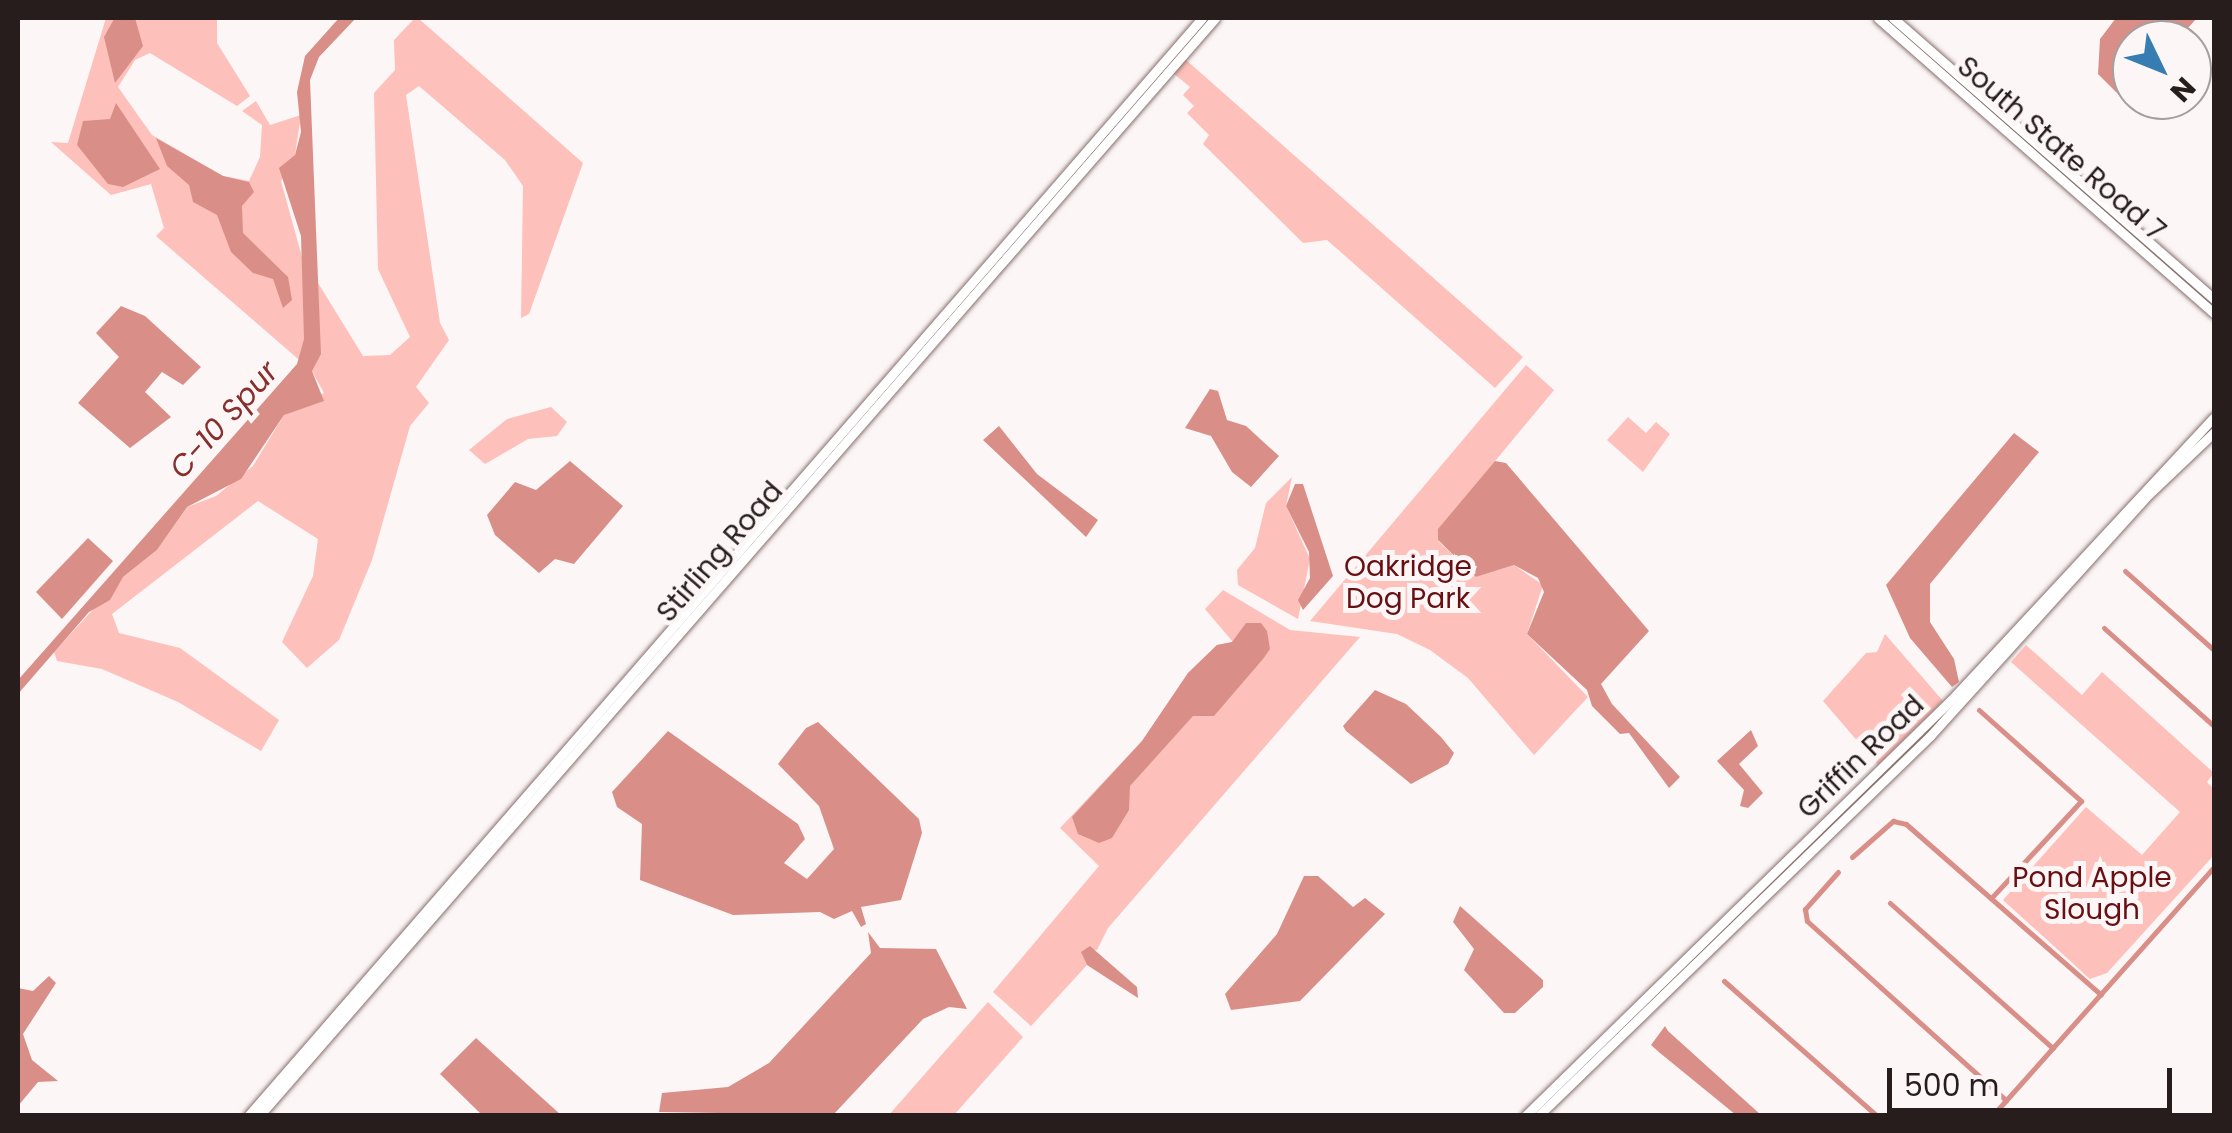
<!DOCTYPE html>
<html>
<head>
<meta charset="utf-8">
<style>
	body { margin:0 }
	#map { position:relative; width:2232px; height:1133px; overflow:hidden; background:#fcf6f6; font-family:Poppins,sans-serif }
	div>[style] { position:absolute }
	.green>* { inset:0; background:#fec0ba }
	.water>* { inset:0; background:#d98f88 }
	.canal>* { height:5px; margin:-2.5px; padding:0 2.5px; transform-origin:2.5px; border-radius:2.5px; background:#d98f88 }
	.roads { filter:drop-shadow(0 0 2px #866f6d) drop-shadow(0 0 2px #866f6d) }
	.primary>* { height:9px; margin:-4.5px; padding:0 4.5px; transform-origin:4.5px; border-radius:4.5px; background:#fff }
	span { translate:-50% -50%; white-space:nowrap; text-align:center; line-height:1.15; -webkit-text-stroke:10px #fcf6f6; paint-order:stroke }
	.street-label { font-size:28px; color:#261d1c }
	.park-label { font-size:28px; color:#680f13 }
	.water-label { font-size:30px; color:#872f2d; font-style:italic }
	.frame { position:absolute; inset:0; border:20px solid #261d1c; pointer-events:none }
	.north { position:absolute; left:2112px; top:20px; width:100px; height:100px; box-sizing:border-box; background:#fcf6f6; border:2px solid #a69f9f; border-radius:50%; rotate:133deg; font-size:28px; font-weight:700; line-height:40px; text-align:center; color:#261d1c }
	.north::after { content:''; display:block; margin:auto; width:35px; height:45px; background:#377db2; clip-path:polygon(50% 0,100% 100%,50% 72%,0 100%) }
	.scale { position:absolute; left:1887px; top:1068px; width:285px; height:45px; box-sizing:border-box; border:5px solid #261d1c; border-top:0; padding-left:12px; font-size:30px; line-height:35px; white-space:nowrap; color:#261d1c; -webkit-text-stroke:8px #fcf6f6; paint-order:stroke }
</style>
</head>
<body>
<div id="map">
	<div class="green">
		<i style="clip-path:polygon(106px 18px,217px 18px,217px 43px,250px 96px,237px 106px,150px 53px,135px 60px,118px 87px,152px 135px,223px 176px,249px 181px,260px 157px,262px 125px,242px 111px,256px 101px,270px 125px,301px 115px,295px 155px,281px 181px,302px 257px,363px 356px,390px 355px,410px 337px,378px 269px,374px 93px,395px 70px,394px 40px,413px 20px,418px 18px,583px 163px,529px 314px,521px 318px,523px 186px,505px 160px,419px 86px,406px 95px,440px 323px,449px 340px,416px 387px,429px 403px,410px 426px,372px 560px,339px 640px,307px 668px,282px 642px,313px 576px,318px 539px,258px 501px,112px 614px,119px 633px,180px 648px,279px 720px,261px 751px,178px 702px,102px 669px,57px 661px,54px 652px,123px 577px,157px 550px,187px 507px,216px 496px,253px 466px,284px 415px,324px 393px,312px 371px,156px 236px,164px 228px,151px 184px,111px 195px,51px 142px,68px 143px)"></i>
		<i style="clip-path:polygon(1185px 59px,1523px 357px,1495px 388px,1327px 240px,1303px 243px,1203px 144px,1209px 135px,1187px 113px,1194px 106px,1183px 95px,1190px 87px,1173px 73px)"></i>
		<i style="clip-path:polygon(1526px 365px,1554px 390px,1438px 530px,1438px 541px,1476px 577px,1514px 565px,1543px 585px,1527px 634px,1588px 697px,1534px 755px,1468px 678px,1430px 650px,1397px 634px,1310px 621px)"></i>
		<i style="clip-path:polygon(551px 407px,567px 422px,557px 436px,528px 439px,485px 464px,469px 450px,507px 419px)"></i>
		<i style="clip-path:polygon(1628px 417px,1646px 433px,1656px 422px,1670px 434px,1643px 472px,1607px 440px)"></i>
		<i style="clip-path:polygon(1292px 477px,1286px 506px,1310px 559px,1298px 619px,1238px 585px,1237px 570px,1255px 548px,1266px 503px)"></i>
		<i style="clip-path:polygon(1223px 590px,1290px 630px,1360px 637px,1108px 928px,1097px 950px,1082px 952px,1087px 965px,1031px 1026px,993px 992px,1099px 866px,1060px 828px,1142px 741px,1188px 673px,1217px 645px,1233px 642px,1205px 609px)"></i>
		<i style="clip-path:polygon(1885px 634px,1943px 701px,1878px 765px,1823px 701px,1866px 653px,1877px 652px)"></i>
		<i style="clip-path:polygon(2026px 645px,2082px 695px,2102px 672px,2214px 773px,2207px 782px,2214px 789px,2214px 855px,2107px 973px,2090px 979px,2003px 900px,2086px 807px,2142px 855px,2180px 812px,2011px 662px)"></i>
		<i style="clip-path:polygon(988px 1002px,1023px 1037px,954px 1115px,888px 1116px)"></i>
	</div>
	<div class="water">
		<i style="clip-path:polygon(135px 18px,143px 46px,115px 83px,104px 37px,114px 19px)"></i>
		<i style="clip-path:polygon(339px 18px,356px 18px,319px 57px,310px 80px,321px 354px,312px 371px,324px 401px,284px 415px,241px 479px,187px 507px,157px 550px,123px 577px,110px 600px,89px 612px,18px 694px,18px 680px,297px 364px,304px 339px,301px 236px,279px 168px,295px 155px,301px 132px,297px 92px,305px 56px)"></i>
		<i style="clip-path:polygon(2116px 18px,2197px 18px,2177px 40px,2132px 40px,2132px 91px,2124px 100px,2098px 74px,2100px 39px)"></i>
		<i style="clip-path:polygon(116px 103px,160px 169px,123px 187px,108px 184px,77px 145px,83px 121px,110px 119px)"></i>
		<i style="clip-path:polygon(156px 138px,223px 176px,249px 182px,254px 192px,242px 206px,243px 233px,288px 277px,292px 300px,283px 308px,273px 279px,253px 273px,231px 252px,217px 215px,193px 202px,189px 185px,167px 166px)"></i>
		<i style="clip-path:polygon(121px 306px,145px 316px,201px 367px,183px 385px,162px 372px,145px 392px,171px 417px,130px 448px,78px 403px,119px 357px,96px 333px)"></i>
		<i style="clip-path:polygon(1210px 389px,1218px 391px,1227px 420px,1246px 426px,1279px 456px,1251px 487px,1232px 472px,1211px 436px,1185px 428px)"></i>
		<i style="clip-path:polygon(999px 426px,1037px 474px,1098px 520px,1086px 537px,983px 440px)"></i>
		<i style="clip-path:polygon(2014px 433px,2039px 452px,1930px 584px,1930px 622px,1954px 659px,1959px 682px,1952px 687px,1910px 638px,1886px 585px)"></i>
		<i style="clip-path:polygon(570px 461px,623px 506px,574px 564px,555px 559px,539px 573px,495px 535px,487px 515px,515px 482px,536px 490px)"></i>
		<i style="clip-path:polygon(1495px 461px,1506px 463px,1649px 631px,1601px 684px,1612px 704px,1680px 777px,1669px 788px,1629px 733px,1620px 734px,1592px 706px,1587px 690px,1527px 634px,1544px 592px,1538px 578px,1514px 565px,1476px 577px,1438px 540px,1438px 529px)"></i>
		<i style="clip-path:polygon(1295px 484px,1303px 484px,1333px 576px,1303px 610px,1298px 600px,1310px 578px,1309px 552px,1286px 506px)"></i>
		<i style="clip-path:polygon(88px 538px,113px 561px,62px 619px,36px 592px)"></i>
		<i style="clip-path:polygon(1246px 623px,1261px 623px,1267px 631px,1270px 649px,1263px 659px,1214px 716px,1193px 716px,1130px 786px,1129px 810px,1112px 838px,1099px 843px,1078px 834px,1072px 817px,1142px 741px,1188px 673px,1217px 645px,1232px 642px)"></i>
		<i style="clip-path:polygon(1375px 690px,1406px 704px,1441px 737px,1454px 753px,1448px 764px,1411px 784px,1346px 731px,1343px 726px)"></i>
		<i style="clip-path:polygon(818px 722px,919px 819px,922px 833px,901px 900px,861px 907px,866px 924px,861px 927px,852px 911px,834px 919px,820px 912px,733px 915px,640px 880px,642px 824px,617px 807px,612px 792px,668px 731px,798px 824px,805px 839px,784px 863px,807px 879px,834px 849px,819px 806px,778px 764px,806px 728px)"></i>
		<i style="clip-path:polygon(1751px 730px,1758px 746px,1739px 764px,1763px 793px,1748px 808px,1740px 806px,1744px 790px,1717px 761px)"></i>
		<i style="clip-path:polygon(1304px 876px,1318px 876px,1353px 907px,1365px 898px,1385px 914px,1300px 1001px,1231px 1010px,1225px 994px,1277px 934px)"></i>
		<i style="clip-path:polygon(1460px 906px,1543px 980px,1543px 987px,1515px 1013px,1504px 1013px,1464px 970px,1474px 949px,1453px 922px)"></i>
		<i style="clip-path:polygon(868px 932px,880px 948px,936px 949px,967px 1009px,949px 1007px,923px 1019px,833px 1115px,659px 1112px,662px 1093px,728px 1087px,769px 1063px,871px 953px)"></i>
		<i style="clip-path:polygon(1090px 946px,1137px 987px,1138px 998px,1087px 965px,1081px 952px)"></i>
		<i style="clip-path:polygon(49px 976px,56px 983px,23px 1034px,32px 1060px,58px 1081px,38px 1082px,18px 1106px,18px 988px,33px 991px)"></i>
		<i style="clip-path:polygon(1665px 1026px,1668px 1031px,1761px 1115px,1736px 1115px,1660px 1053px,1651px 1045px)"></i>
		<i style="clip-path:polygon(476px 1038px,561px 1115px,482px 1115px,440px 1074px)"></i>
	</div>
	<div class="canal">
		<i style="left:2125px;top:571px;width:119px;rotate:41.6deg"></i>
		<i style="left:2104px;top:628px;width:147px;rotate:41.7deg"></i>
		<i style="left:1979px;top:710px;width:137px;rotate:41.7deg"></i>
		<i style="left:2081px;top:801px;width:131px;rotate:132.8deg"></i>
		<i style="left:1852px;top:857px;width:55px;rotate:-41.3deg"></i>
		<i style="left:1893px;top:821px;width:13px;rotate:13deg"></i>
		<i style="left:1906px;top:824px;width:259px;rotate:41.2deg"></i>
		<i style="left:1838px;top:872px;width:50px;rotate:131.7deg"></i>
		<i style="left:1805px;top:909px;width:12px;rotate:81deg"></i>
		<i style="left:1807px;top:921px;width:268px;rotate:42deg"></i>
		<i style="left:1890px;top:903px;width:218px;rotate:41.7deg"></i>
		<i style="left:1724px;top:981px;width:204px;rotate:41.4deg"></i>
		<i style="left:1992px;top:1116px;width:334px;rotate:-48.3deg"></i>
	</div>
	<div class="roads">
		<div class="primary">
			<i style="left:1878px;top:18px;width:447px;rotate:41.3deg"></i>
			<i style="left:1893px;top:18px;width:427px;rotate:41.2deg"></i>
			<i style="left:248px;top:1116px;width:1455px;rotate:-49.01deg"></i>
			<i style="left:259px;top:1116px;width:1456px;rotate:-48.95deg"></i>
			<i style="left:1525px;top:1116px;width:595px;rotate:-44.32deg"></i>
			<i style="left:1951px;top:700px;width:386px;rotate:-47.1deg"></i>
			<i style="left:1538px;top:1116px;width:546px;rotate:-44.11deg"></i>
			<i style="left:1930px;top:736px;width:326px;rotate:-47.9deg"></i>
			<i style="left:2149px;top:494px;width:90px;rotate:-43.6deg"></i>
		</div>
	</div>
	<div class="street-label">
		<span style="left:2061px;top:149px;rotate:41deg">South State Road 7</span>
		<span style="left:720px;top:552px;rotate:-49deg">Stirling Road</span>
		<span style="left:1861px;top:757px;rotate:-44deg">Griffin Road</span>
	</div>
	<div class="park-label">
		<span style="left:1408px;top:583px">Oakridge<br>Dog Park</span>
		<span style="left:2092px;top:894px">Pond Apple<br>Slough</span>
	</div>
	<div class="water-label">
		<span style="left:224px;top:420px;rotate:-48deg">C-10 Spur</span>
	</div>
	<div class="frame"></div>
	<div class="north">N</div>
	<div class="scale">500 m</div>
</div>
</body>
</html>
